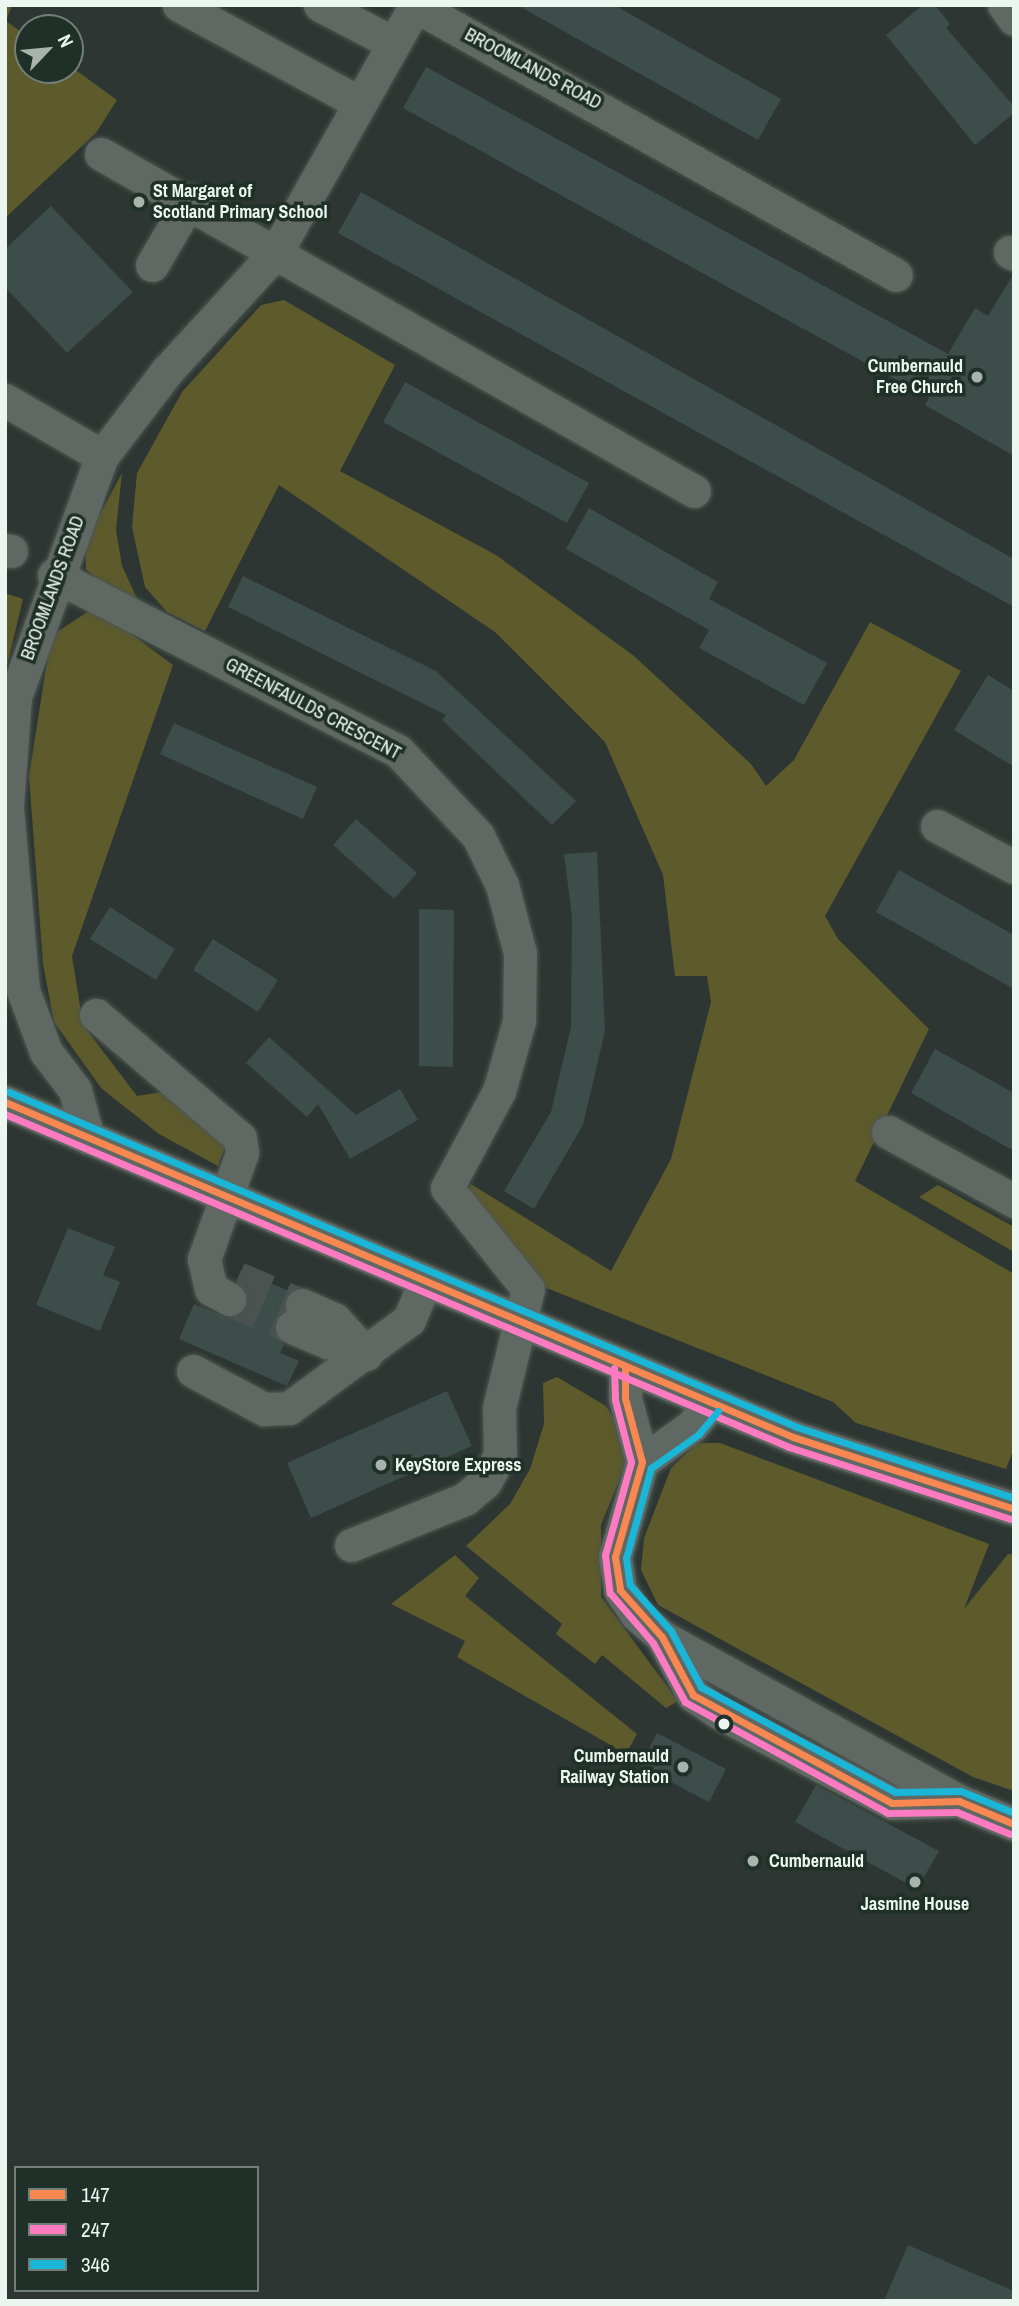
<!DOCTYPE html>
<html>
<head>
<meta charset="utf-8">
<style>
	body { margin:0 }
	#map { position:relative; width:1019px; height:2306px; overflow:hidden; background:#2d3632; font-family:"Archivo Narrow",sans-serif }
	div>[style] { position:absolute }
	.green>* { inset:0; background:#5d5b2b }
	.building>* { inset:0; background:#3d4d4a }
	.minor-tunnel>* { height:33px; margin-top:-16.5px; transform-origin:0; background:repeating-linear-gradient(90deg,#4a534f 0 33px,transparent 0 50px) }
	.roads { filter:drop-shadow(0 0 2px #4d5551) drop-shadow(0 0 2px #4d5551) }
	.minor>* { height:33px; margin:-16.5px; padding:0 16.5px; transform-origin:16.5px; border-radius:16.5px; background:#606863 }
	.bus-1>* { height:7px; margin:-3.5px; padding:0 3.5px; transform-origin:3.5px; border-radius:3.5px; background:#f88751 }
	.bus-2>* { height:7px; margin:-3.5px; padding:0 3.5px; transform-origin:3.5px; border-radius:3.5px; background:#fe7ac1 }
	.bus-3>* { height:7px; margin:-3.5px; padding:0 3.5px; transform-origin:3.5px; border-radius:3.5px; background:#1ab6d8 }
	.dots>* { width:19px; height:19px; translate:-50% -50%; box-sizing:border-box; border:4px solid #1f3028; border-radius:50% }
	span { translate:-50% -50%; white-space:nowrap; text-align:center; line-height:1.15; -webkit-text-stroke:7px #1f3028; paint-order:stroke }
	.street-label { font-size:18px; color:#ecf6f1 }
	.poi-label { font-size:18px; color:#ecf6f1; font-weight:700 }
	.left { translate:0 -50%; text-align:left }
	.right { translate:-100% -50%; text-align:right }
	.frame { position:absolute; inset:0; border:7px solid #ecf6f1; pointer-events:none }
	.legend { position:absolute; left:14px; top:2166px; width:245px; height:126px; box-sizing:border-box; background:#1f3028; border:2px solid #717f78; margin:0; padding:9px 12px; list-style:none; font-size:21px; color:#ecf6f1 }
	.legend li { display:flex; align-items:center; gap:14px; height:35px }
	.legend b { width:35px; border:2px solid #717f78 }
	.north { position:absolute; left:14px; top:14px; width:70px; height:70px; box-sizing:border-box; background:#1f3028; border:2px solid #717f78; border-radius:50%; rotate:64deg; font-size:19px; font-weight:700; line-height:28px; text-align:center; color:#ecf6f1 }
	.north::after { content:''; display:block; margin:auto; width:24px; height:32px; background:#a9b3ae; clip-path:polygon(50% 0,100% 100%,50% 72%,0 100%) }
</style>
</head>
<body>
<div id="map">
	<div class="green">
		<i style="clip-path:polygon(5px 5px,12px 5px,6px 21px,28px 37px,28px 70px,70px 66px,117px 100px,96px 133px,5px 218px)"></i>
		<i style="clip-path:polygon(284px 300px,395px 365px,340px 471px,496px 555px,634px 656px,751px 764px,766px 786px,794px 760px,870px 622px,961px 671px,825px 916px,838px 939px,929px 1029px,855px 1181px,1014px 1274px,1014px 1448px,1006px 1469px,856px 1423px,833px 1402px,534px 1283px,466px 1197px,471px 1184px,611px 1271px,671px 1159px,711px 1002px,707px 976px,675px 976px,663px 875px,605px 742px,495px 632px,279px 485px,205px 631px,167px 612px,145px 587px,132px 527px,137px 473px,182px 392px,261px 305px)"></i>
		<i style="clip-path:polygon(122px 473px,116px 530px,122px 566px,141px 607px,109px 592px,86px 569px,85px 542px)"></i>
		<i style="clip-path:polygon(5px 593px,23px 599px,5px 674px)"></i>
		<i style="clip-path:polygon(95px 607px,173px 665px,72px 956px,83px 1025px,137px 1096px,168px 1091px,227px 1142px,218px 1166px,159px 1134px,101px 1088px,54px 1022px,43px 964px,29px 776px,51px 636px)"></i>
		<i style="clip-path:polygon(938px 1185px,1014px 1227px,1014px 1252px,919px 1197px)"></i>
		<i style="clip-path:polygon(557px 1377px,606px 1406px,628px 1440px,626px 1463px,601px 1525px,601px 1597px,678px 1701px,666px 1708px,602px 1655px,595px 1664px,556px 1634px,562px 1624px,466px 1546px,510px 1504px,530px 1469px,544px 1424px,543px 1383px)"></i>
		<i style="clip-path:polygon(697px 1443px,720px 1443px,989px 1544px,964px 1609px,1008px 1554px,1014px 1555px,1014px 1791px,973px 1777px,658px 1605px,641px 1570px,644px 1538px,671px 1468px)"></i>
		<i style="clip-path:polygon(455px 1555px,479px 1578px,465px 1596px,637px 1734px,626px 1754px,457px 1657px,465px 1641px,391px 1604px)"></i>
	</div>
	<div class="building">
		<i style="clip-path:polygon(517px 5px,614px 5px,781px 99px,758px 140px)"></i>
		<i style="clip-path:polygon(923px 5px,935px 5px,950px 24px,946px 28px,1014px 106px,1014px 113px,975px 145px,886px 35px)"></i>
		<i style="clip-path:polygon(426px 67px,948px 354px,975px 308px,988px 316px,1014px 273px,1014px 456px,925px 405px,929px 398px,403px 108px)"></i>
		<i style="clip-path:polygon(361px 192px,1014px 559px,1014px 607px,338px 233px)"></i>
		<i style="clip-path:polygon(51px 206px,133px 292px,67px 353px,5px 287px,5px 249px)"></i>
		<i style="clip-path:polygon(405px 382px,589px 483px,567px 523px,383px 422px)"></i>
		<i style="clip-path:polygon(589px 508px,718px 582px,709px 599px,827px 663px,804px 705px,699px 648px,709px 630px,566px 549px)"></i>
		<i style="clip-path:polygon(243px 576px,436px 671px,576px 801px,552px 825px,442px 720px,446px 715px,228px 607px)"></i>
		<i style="clip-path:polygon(988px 675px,1014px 691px,1014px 767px,954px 730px)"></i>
		<i style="clip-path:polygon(174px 723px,317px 787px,303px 819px,160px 754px)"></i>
		<i style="clip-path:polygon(356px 819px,417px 873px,394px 899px,333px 845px)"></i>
		<i style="clip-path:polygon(597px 852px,605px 1031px,583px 1125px,534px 1209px,504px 1191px,551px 1112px,571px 1027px,572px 917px,564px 854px)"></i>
		<i style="clip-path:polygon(899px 870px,1014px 935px,1014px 989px,876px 912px)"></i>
		<i style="clip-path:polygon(110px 907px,175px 949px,156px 980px,90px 939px)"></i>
		<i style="clip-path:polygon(419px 909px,454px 910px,453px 1067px,419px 1066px)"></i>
		<i style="clip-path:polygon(213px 939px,278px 980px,258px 1012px,193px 970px)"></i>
		<i style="clip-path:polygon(269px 1037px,356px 1115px,400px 1089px,418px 1120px,350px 1159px,318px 1104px,307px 1117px,246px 1063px)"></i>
		<i style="clip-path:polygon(935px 1049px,1014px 1093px,1014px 1151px,911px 1093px)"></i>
		<i style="clip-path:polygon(68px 1228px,115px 1247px,103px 1275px,120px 1282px,100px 1331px,36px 1305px)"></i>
		<i style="clip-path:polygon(241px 1270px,289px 1291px,273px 1329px,284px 1345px,280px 1353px,299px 1361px,287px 1386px,179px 1339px,194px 1304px,229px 1318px,245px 1309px,246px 1290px,236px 1281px)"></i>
		<i style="clip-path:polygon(447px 1391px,472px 1446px,311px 1518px,287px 1463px)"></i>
		<i style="clip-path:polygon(657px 1733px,726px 1769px,709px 1802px,640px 1766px)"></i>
		<i style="clip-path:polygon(816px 1785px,939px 1851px,917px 1889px,795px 1822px)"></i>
		<i style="clip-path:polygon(908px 2245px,1014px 2291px,1014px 2301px,884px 2301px)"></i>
	</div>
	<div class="minor-tunnel">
		<i style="left:238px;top:1278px;width:69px;rotate:22.9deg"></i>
		<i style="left:229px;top:1299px;width:69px;rotate:24deg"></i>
	</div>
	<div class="roads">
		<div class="minor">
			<i style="left:179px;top:5px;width:204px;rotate:28.5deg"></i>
			<i style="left:320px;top:5px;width:82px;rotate:27.5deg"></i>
			<i style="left:1004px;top:5px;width:17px;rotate:54deg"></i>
			<i style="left:416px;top:6px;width:550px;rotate:29.27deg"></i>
			<i style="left:101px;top:154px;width:682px;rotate:29.61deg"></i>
			<i style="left:1010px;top:252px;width:4px;rotate:27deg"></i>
			<i style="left:152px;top:265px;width:75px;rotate:-59.7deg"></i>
			<i style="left:5px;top:400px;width:112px;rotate:30deg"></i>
			<i style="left:5px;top:550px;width:6px;rotate:9deg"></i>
			<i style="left:54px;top:575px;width:386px;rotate:27.1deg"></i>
			<i style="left:398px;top:751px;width:117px;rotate:46.7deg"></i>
			<i style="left:478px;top:836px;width:55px;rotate:63.9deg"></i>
			<i style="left:502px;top:885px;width:70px;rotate:75.2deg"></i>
			<i style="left:520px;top:953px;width:68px;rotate:90.8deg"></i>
			<i style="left:519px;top:1021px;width:73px;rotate:105.9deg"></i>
			<i style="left:499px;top:1091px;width:110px;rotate:118.2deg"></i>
			<i style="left:447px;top:1188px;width:129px;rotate:51.3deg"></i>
			<i style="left:528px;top:1289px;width:122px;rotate:103.7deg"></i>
			<i style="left:499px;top:1408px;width:47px;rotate:88.8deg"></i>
			<i style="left:500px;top:1455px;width:31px;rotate:119deg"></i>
			<i style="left:485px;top:1482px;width:26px;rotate:140deg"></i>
			<i style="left:465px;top:1499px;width:123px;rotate:158deg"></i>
			<i style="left:937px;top:826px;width:87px;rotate:28deg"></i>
			<i style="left:96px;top:1015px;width:189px;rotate:40.5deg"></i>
			<i style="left:240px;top:1138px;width:15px;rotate:82deg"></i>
			<i style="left:242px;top:1153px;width:113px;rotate:109.7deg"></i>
			<i style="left:204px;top:1259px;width:31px;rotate:77deg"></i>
			<i style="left:211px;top:1289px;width:21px;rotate:29deg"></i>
			<i style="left:5px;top:1102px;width:856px;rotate:23.03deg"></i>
			<i style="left:793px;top:1437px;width:232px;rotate:18deg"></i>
			<i style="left:888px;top:1132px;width:144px;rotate:28.7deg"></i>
			<i style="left:88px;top:1138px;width:50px;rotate:-105.2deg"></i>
			<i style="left:75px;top:1090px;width:48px;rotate:-127.3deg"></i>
			<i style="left:46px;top:1052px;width:66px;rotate:-110.4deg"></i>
			<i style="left:23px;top:990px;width:185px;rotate:-95deg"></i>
			<i style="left:7px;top:806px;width:109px;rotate:-85.8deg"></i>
			<i style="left:15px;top:697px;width:256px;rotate:-70.2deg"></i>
			<i style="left:102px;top:456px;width:107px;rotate:-52.6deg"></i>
			<i style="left:167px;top:371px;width:161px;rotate:-47.5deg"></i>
			<i style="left:276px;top:252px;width:284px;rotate:-60.5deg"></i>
			<i style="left:302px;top:1305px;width:36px;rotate:24deg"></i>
			<i style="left:335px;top:1320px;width:46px;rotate:47.6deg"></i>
			<i style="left:292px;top:1327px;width:39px;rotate:23deg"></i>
			<i style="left:328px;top:1342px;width:17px;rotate:-25deg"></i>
			<i style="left:625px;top:1368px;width:30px;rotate:90deg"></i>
			<i style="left:625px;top:1398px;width:66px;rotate:75.1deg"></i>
			<i style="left:642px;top:1462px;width:99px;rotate:105.9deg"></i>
			<i style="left:615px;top:1557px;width:33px;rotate:81deg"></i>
			<i style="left:620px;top:1590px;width:29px;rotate:56deg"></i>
			<i style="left:636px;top:1614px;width:35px;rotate:41deg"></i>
			<i style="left:662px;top:1637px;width:339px;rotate:28.9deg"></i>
			<i style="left:959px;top:1801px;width:60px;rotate:22.7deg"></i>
			<i style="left:193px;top:1371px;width:81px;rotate:28.2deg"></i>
			<i style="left:264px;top:1409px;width:25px;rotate:-2deg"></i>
			<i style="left:289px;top:1408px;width:149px;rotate:-36.3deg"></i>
			<i style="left:409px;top:1320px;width:41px;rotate:-67.2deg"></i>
			<i style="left:642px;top:1462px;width:62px;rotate:-35.8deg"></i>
			<i style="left:692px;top:1426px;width:28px;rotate:-51deg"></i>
			<i style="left:662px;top:1637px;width:66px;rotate:61.9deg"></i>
			<i style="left:693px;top:1695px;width:32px;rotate:34deg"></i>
			<i style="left:720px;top:1713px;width:194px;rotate:27.6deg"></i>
			<i style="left:892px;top:1803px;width:65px;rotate:-1.8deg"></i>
		</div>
	</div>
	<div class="bus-1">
		<i style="left:5px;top:1102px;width:856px;rotate:23.03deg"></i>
		<i style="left:793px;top:1437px;width:232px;rotate:18deg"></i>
		<i style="left:625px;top:1368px;width:30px;rotate:90deg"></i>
		<i style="left:625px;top:1398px;width:66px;rotate:75.1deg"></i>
		<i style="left:642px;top:1462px;width:99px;rotate:105.9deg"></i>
		<i style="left:615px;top:1557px;width:33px;rotate:81deg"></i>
		<i style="left:620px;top:1590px;width:63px;rotate:48.2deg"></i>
		<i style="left:662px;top:1637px;width:66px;rotate:61.9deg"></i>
		<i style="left:693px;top:1695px;width:226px;rotate:28.5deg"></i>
		<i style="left:892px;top:1803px;width:67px;rotate:-1.7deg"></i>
		<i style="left:959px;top:1801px;width:60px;rotate:22.7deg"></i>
	</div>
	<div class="bus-2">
		<i style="left:5px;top:1114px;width:852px;rotate:23.01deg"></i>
		<i style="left:789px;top:1447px;width:233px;rotate:18deg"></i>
		<i style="left:614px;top:1368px;width:32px;rotate:88deg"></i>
		<i style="left:615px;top:1400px;width:64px;rotate:75.5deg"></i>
		<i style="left:631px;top:1462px;width:97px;rotate:105.6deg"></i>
		<i style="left:605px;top:1555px;width:38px;rotate:83deg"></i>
		<i style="left:610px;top:1593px;width:66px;rotate:49.3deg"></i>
		<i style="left:653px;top:1643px;width:67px;rotate:61.5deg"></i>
		<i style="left:685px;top:1702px;width:231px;rotate:28.7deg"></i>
		<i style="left:888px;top:1813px;width:69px;rotate:-0.8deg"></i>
		<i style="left:957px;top:1812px;width:57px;rotate:22.5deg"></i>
	</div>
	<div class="bus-3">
		<i style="left:9px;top:1092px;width:856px;rotate:23.03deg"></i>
		<i style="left:797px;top:1427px;width:228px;rotate:18.1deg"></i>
		<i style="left:718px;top:1411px;width:30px;rotate:130deg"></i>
		<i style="left:699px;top:1434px;width:59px;rotate:144.7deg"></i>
		<i style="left:651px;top:1468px;width:93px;rotate:105.5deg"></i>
		<i style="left:626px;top:1558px;width:27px;rotate:82deg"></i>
		<i style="left:630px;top:1585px;width:62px;rotate:48.3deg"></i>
		<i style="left:671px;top:1631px;width:64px;rotate:61.8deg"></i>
		<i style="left:701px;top:1687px;width:221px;rotate:28.4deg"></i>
		<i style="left:895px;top:1792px;width:66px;rotate:-0.9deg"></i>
		<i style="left:961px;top:1791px;width:57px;rotate:22.5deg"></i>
	</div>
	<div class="dots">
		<i style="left:139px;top:202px;background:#a9b3ae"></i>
		<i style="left:977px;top:377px;background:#a9b3ae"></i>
		<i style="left:381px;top:1465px;background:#a9b3ae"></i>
		<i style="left:724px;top:1724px;background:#ecf6f1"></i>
		<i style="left:683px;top:1767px;background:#a9b3ae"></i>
		<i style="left:753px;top:1861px;background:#a9b3ae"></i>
		<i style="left:915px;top:1882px;background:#a9b3ae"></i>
	</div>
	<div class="street-label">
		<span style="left:533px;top:69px;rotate:28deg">BROOMLANDS ROAD</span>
		<span style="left:53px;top:588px;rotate:-70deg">BROOMLANDS ROAD</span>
		<span style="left:313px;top:709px;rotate:28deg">GREENFAULDS CRESCENT</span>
	</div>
	<div class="poi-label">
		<span class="left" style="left:153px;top:202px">St Margaret of<br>Scotland Primary School</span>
		<span class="right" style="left:963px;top:377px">Cumbernauld<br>Free Church</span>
		<span class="left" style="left:395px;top:1465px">KeyStore Express</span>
		<span class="right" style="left:669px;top:1767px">Cumbernauld<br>Railway Station</span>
		<span class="left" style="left:769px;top:1861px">Cumbernauld</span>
		<span style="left:915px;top:1904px">Jasmine House</span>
	</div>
	<div class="frame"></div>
	<ul class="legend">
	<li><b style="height:9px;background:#f88751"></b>147</li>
	<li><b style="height:9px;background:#fe7ac1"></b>247</li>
	<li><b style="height:9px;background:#1ab6d8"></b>346</li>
	</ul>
	<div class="north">N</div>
</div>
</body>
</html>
